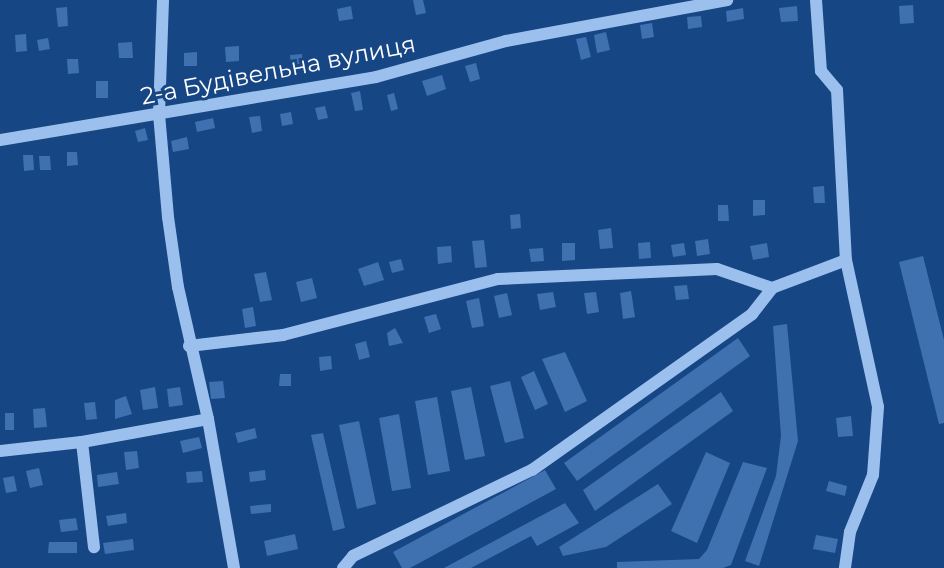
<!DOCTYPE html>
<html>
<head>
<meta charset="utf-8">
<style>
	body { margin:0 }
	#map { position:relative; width:944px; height:568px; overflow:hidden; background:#174685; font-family:Montserrat,sans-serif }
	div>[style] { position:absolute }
	.building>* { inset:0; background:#3f70af }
	.minor>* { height:12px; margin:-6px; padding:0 6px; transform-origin:6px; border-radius:6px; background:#9cc0ed }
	span { translate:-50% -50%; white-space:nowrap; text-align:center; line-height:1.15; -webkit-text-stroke:6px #174685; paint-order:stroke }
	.street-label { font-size:24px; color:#fff }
</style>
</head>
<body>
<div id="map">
	<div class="building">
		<i style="clip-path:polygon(413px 0,423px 0,426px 13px,416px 15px)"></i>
		<i style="clip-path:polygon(913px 5px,914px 23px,900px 24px,899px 6px)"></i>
		<i style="clip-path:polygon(351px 6px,353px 19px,339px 21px,337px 9px)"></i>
		<i style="clip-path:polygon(797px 6px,798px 21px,781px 22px,779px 8px)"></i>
		<i style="clip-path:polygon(67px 7px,68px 26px,58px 27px,56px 8px)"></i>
		<i style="clip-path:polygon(743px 8px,744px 19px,727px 22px,726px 11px)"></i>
		<i style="clip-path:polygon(701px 16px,702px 27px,688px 29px,687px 17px)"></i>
		<i style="clip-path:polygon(652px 23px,654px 37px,642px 39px,640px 25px)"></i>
		<i style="clip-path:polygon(606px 32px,610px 50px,597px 53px,594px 35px)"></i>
		<i style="clip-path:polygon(26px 34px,27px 51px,16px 52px,15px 35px)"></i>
		<i style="clip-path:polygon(586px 37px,591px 57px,581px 60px,576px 39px)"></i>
		<i style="clip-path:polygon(48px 38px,50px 49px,39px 51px,37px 40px)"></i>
		<i style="clip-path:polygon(132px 42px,133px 58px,119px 58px,118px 43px)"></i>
		<i style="clip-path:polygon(239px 46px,239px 61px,226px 62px,225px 47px)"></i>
		<i style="clip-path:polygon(197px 52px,197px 66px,184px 66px,184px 53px)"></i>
		<i style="clip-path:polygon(302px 54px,303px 66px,291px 67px,290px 55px)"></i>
		<i style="clip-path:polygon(67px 59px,78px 59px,79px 73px,68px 74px)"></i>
		<i style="clip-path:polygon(476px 63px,480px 79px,470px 82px,465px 66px)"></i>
		<i style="clip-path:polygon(442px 75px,446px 89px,427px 96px,422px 81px)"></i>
		<i style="clip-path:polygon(96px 81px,108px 81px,108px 98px,96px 98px)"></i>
		<i style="clip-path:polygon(360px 91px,363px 110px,355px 111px,351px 93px)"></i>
		<i style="clip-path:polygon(394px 93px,398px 109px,391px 111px,387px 95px)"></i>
		<i style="clip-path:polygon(325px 106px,328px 118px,318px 120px,315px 108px)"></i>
		<i style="clip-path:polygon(291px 112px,293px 124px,282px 126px,280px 114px)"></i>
		<i style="clip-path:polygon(260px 116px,262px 131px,252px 133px,249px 117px)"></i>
		<i style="clip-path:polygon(213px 118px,215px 128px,197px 132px,195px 122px)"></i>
		<i style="clip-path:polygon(145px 128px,148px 140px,138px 142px,135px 131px)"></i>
		<i style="clip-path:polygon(187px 137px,189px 149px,173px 152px,171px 141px)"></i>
		<i style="clip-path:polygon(67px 152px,77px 152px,78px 165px,67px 166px)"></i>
		<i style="clip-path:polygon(23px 155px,33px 155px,34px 170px,24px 171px)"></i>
		<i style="clip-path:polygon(39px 156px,50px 156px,51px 170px,40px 170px)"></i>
		<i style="clip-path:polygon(824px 186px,825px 203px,814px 203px,813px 187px)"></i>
		<i style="clip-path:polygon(753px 200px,765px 200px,765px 215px,753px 216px)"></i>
		<i style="clip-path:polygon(718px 205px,728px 205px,729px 221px,718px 221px)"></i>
		<i style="clip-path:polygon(520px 214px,521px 228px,511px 229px,510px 215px)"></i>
		<i style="clip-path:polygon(611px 228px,613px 248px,600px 249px,598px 230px)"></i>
		<i style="clip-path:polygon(708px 239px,710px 254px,697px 256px,695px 241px)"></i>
		<i style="clip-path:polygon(484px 240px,487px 267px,475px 268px,472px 241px)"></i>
		<i style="clip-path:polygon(650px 242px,651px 258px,639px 259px,638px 243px)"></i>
		<i style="clip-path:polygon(562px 243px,575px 243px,575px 260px,562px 261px)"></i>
		<i style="clip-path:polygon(684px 243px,686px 255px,673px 257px,671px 245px)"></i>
		<i style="clip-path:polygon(767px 243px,769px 257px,753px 260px,750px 246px)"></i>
		<i style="clip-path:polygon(451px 246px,452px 262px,438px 264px,437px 247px)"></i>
		<i style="clip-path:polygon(543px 248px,544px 261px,531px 262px,529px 249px)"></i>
		<i style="clip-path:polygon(923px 256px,944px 340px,944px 423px,939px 424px,899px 262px)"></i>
		<i style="clip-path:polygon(401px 259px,404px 270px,392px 273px,389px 262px)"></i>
		<i style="clip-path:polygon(378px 262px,384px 280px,364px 286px,358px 269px)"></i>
		<i style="clip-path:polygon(266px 272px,272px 300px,260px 302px,254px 274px)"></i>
		<i style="clip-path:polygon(312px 278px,317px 298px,301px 302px,296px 282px)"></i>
		<i style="clip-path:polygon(687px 285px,689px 299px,676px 300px,674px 286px)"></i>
		<i style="clip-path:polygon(631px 291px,635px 317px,623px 319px,620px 293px)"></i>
		<i style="clip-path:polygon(553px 292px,556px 307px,540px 310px,537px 294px)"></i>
		<i style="clip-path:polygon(596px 292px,599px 312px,587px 314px,584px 293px)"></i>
		<i style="clip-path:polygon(507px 293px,512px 315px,499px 318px,494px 296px)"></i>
		<i style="clip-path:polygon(479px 298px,484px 326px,472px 328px,466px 301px)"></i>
		<i style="clip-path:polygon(253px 307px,256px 326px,245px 328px,242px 309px)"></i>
		<i style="clip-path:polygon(436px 314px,441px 329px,429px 333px,424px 317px)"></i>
		<i style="clip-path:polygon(787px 324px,798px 441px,759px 566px,745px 561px,776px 476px,781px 436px,773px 326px)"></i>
		<i style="clip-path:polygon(395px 328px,403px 343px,389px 346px,387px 333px)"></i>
		<i style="clip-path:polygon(738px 338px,750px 356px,577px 481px,564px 463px)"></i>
		<i style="clip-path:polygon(366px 341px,370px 357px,359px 360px,355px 344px)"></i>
		<i style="clip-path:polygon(565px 352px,587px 401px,565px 412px,542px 359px)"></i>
		<i style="clip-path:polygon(331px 356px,332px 369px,320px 371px,319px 357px)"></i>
		<i style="clip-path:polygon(534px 371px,548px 404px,535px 410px,521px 377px)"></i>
		<i style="clip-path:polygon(280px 374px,291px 374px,291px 386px,279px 386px)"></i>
		<i style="clip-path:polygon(223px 381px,225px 398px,211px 399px,209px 382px)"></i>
		<i style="clip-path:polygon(510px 381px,524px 438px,505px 443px,490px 386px)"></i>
		<i style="clip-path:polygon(155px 387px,158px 408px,143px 410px,140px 390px)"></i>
		<i style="clip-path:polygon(180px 387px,183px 405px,169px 407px,167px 389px)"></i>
		<i style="clip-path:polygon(471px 387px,485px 456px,465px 460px,451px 391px)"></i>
		<i style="clip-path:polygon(721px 392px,733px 411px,595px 511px,583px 490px)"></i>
		<i style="clip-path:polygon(126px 396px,132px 414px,115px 419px,115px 400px)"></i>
		<i style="clip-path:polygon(437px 397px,450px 471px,428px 475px,415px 401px)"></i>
		<i style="clip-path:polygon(95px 402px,97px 419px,86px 420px,84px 403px)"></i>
		<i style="clip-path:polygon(45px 408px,47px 427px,34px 428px,33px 409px)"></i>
		<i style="clip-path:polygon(5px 413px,14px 413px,14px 430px,5px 430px)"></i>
		<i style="clip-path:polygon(399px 414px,411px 488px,392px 491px,379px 418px)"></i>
		<i style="clip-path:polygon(851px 416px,853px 436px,838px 437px,836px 418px)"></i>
		<i style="clip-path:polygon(359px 421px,376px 504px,357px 509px,339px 425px)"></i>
		<i style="clip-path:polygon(255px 428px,257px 438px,238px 443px,235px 433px)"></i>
		<i style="clip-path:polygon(323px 433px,345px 528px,333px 531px,311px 435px)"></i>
		<i style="clip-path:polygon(199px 437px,202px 448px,183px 453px,180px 441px)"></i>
		<i style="clip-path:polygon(137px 451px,139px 468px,126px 470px,124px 452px)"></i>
		<i style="clip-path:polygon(706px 452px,730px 463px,697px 543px,671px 531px)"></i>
		<i style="clip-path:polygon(743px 462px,767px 468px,731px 565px,723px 568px,617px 568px,617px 562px,699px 559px,707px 550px)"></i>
		<i style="clip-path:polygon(39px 468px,43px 485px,30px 488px,26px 471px)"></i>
		<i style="clip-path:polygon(265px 470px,266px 480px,250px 482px,249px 472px)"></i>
		<i style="clip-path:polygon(545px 470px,556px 489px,410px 568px,402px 568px,393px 552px)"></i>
		<i style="clip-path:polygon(202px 471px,203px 482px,187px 483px,186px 472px)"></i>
		<i style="clip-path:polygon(117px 472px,119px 484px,98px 487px,97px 475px)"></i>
		<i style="clip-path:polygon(14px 476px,17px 491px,6px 493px,3px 478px)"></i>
		<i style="clip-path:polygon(829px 481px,847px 486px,845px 496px,826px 491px)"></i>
		<i style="clip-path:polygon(658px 484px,672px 504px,606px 547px,563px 556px,559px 547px)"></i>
		<i style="clip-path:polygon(565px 503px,579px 523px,537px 546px,531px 536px,471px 568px,444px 568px)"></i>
		<i style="clip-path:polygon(271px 504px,271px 512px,251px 514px,250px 506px)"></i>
		<i style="clip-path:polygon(126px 513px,127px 523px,108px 526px,106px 516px)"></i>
		<i style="clip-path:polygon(76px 518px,78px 530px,61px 532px,59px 520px)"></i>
		<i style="clip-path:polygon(295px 534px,298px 549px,267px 556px,264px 541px)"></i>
		<i style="clip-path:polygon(816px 535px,838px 539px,835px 553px,813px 549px)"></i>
		<i style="clip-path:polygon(133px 539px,134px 550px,105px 554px,103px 543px)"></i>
		<i style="clip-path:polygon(49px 542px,77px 542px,77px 553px,48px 553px)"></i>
	</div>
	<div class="minor">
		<i style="left:163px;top:0;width:114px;rotate:92deg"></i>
		<i style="left:159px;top:114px;width:103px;rotate:85deg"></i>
		<i style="left:168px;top:217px;width:71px;rotate:81.9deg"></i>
		<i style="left:178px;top:287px;width:135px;rotate:77.2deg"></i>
		<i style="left:208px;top:419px;width:151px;rotate:80.1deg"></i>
		<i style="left:816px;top:0;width:71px;rotate:86deg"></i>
		<i style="left:821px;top:71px;width:25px;rotate:50deg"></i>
		<i style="left:837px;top:90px;width:170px;rotate:87deg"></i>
		<i style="left:846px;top:260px;width:150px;rotate:77.7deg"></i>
		<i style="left:878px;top:407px;width:68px;rotate:94.2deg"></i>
		<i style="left:873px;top:475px;width:61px;rotate:112deg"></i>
		<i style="left:850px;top:532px;width:36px;rotate:98deg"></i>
		<i style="left:0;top:140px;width:381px;rotate:-9.5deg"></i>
		<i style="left:376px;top:77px;width:135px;rotate:-15.5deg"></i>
		<i style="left:506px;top:41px;width:225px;rotate:-10.5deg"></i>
		<i style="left:189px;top:346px;width:95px;rotate:-6.7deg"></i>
		<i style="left:283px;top:335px;width:222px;rotate:-14.6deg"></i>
		<i style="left:498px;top:279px;width:219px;rotate:-2.6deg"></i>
		<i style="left:717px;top:269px;width:58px;rotate:19.1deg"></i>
		<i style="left:82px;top:442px;width:106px;rotate:83.5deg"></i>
		<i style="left:0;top:451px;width:82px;rotate:-6.3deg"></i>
		<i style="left:82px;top:442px;width:128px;rotate:-10.3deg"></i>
		<i style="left:343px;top:568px;width:16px;rotate:-50deg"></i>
		<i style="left:353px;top:556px;width:199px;rotate:-25.7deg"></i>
		<i style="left:532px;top:470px;width:270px;rotate:-35.3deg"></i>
		<i style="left:752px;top:314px;width:33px;rotate:-52deg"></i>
		<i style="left:772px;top:288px;width:79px;rotate:-20.7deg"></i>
	</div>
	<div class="street-label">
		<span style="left:278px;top:70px;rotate:-11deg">2-а Будівельна вулиця</span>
	</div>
</div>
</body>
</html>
